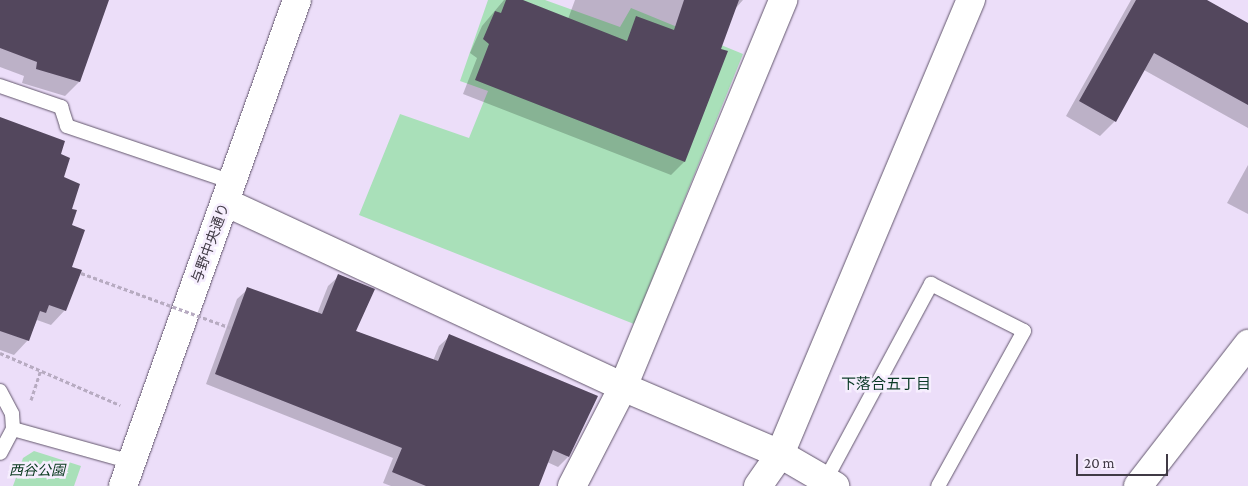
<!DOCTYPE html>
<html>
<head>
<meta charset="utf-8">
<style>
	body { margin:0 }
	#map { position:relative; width:1248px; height:486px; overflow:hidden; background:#ecdef9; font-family:"Crimson Pro","Noto Sans JP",serif }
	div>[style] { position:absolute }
	.green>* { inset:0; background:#a9e0b9 }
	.shadow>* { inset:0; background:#0003 }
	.building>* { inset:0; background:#53475d }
	.path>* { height:3px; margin-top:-1.5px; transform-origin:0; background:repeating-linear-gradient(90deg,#b7abc1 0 4px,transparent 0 6.5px) }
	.roads { filter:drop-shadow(0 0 1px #62566c) drop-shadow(0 0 1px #62566c) }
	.service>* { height:14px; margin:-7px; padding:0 7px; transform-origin:7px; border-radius:7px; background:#fff }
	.minor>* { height:28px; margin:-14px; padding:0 14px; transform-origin:14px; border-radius:14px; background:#fff }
	.tertiary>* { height:28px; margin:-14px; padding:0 14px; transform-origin:14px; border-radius:14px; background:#fff }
	.path-bridge>* { height:3px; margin-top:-1.5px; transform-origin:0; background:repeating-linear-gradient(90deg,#b7abc1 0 4px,transparent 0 6.5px) }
	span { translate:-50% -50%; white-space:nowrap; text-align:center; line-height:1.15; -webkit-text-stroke:5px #f6eefe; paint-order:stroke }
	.street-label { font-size:14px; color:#403a45 }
	.park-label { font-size:14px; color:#06361b; font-style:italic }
	.neighbourhood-label { font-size:15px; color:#0b3a27 }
	.scale { position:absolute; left:1076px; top:454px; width:92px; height:22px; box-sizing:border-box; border:2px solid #403a45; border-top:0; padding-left:6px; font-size:15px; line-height:18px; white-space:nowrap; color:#403a45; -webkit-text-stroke:4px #f6eefe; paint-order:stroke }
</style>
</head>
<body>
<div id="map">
	<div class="green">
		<i style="clip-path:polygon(488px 0,545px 0,620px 27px,631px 8px,743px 54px,634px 324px,359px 215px,400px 114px,469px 138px,488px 91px,460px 81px)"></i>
		<i style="clip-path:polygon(34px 451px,81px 466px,74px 486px,13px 486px,23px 458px)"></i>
	</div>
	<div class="shadow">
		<i style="clip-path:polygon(0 0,108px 0,79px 82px,65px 96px,22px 83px,24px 76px,0 67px)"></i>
		<i style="clip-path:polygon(504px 0,520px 0,568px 19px,575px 0,743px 0,735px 9px,720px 49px,727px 52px,684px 162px,671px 175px,463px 94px,477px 58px,470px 53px,482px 26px)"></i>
		<i style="clip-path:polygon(1131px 0,1205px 0,1248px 24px,1248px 128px,1144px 70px,1115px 121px,1100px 136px,1066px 116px)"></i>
		<i style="clip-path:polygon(0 119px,59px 155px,71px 210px,65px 310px,51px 325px,37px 320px,28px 340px,14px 355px,0 350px)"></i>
		<i style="clip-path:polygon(1248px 165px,1248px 214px,1227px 203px)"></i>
		<i style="clip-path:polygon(339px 276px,355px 331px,433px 361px,439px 346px,450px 336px,568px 457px,558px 467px,547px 462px,537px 486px,391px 486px,383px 483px,393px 458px,206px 384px,237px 299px,248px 289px,317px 314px,328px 286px)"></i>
	</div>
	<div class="building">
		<i style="clip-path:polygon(0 0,109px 0,80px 82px,36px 69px,37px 62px,0 48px)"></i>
		<i style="clip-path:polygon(506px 0,523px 0,627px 41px,636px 16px,674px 30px,684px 0,739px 0,721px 49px,728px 51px,685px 162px,475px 80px,489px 44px,483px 39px,495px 11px,501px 13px)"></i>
		<i style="clip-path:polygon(1136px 0,1207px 0,1248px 23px,1248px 105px,1154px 53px,1116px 122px,1079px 101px)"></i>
		<i style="clip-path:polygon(0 117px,65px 141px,61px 154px,70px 158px,64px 177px,80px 184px,72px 209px,77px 210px,72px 225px,85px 230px,72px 267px,82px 270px,66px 311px,49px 305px,46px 313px,40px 311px,29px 341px,0 331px)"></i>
		<i style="clip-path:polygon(338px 274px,375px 289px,356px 331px,438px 361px,449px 334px,598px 396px,569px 457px,553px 450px,539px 486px,426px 486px,392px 472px,402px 448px,215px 374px,247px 287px,322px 314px)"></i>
	</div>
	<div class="path">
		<i style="left:0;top:353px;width:131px;rotate:23.4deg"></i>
		<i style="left:31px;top:400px;width:32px;rotate:-72deg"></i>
	</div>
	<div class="roads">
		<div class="service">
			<i style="left:0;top:86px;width:65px;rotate:19deg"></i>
			<i style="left:61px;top:107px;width:20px;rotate:72deg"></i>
			<i style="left:67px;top:126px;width:174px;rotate:18.7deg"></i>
			<i style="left:0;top:391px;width:26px;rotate:62deg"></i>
			<i style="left:12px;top:414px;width:15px;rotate:86deg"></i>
			<i style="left:13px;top:429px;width:27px;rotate:118deg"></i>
			<i style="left:13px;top:429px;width:123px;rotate:15.6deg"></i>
			<i style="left:825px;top:481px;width:224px;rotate:-61.7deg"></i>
			<i style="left:931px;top:284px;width:104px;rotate:26.8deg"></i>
			<i style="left:1024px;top:331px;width:177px;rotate:119deg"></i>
		</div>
		<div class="minor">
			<i style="left:225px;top:202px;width:439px;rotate:24.9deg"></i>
			<i style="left:623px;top:387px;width:171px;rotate:23.1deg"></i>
			<i style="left:780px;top:454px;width:64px;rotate:30.2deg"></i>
			<i style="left:572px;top:486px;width:111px;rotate:-62.7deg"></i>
			<i style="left:623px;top:387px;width:419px;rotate:-67.5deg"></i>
			<i style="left:758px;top:486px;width:39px;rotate:-55deg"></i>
			<i style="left:780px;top:454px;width:493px;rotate:-67.2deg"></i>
			<i style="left:1138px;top:486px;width:180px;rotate:-52.2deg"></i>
		</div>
		<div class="tertiary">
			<i style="left:123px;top:486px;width:516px;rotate:-70.3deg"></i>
		</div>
	</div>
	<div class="path-bridge">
		<i style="left:81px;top:273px;width:160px;rotate:20.1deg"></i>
	</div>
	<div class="street-label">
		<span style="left:210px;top:243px;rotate:-70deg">与野中央通り</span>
	</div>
	<div class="park-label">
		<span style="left:37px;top:470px">西谷公園</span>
	</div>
	<div class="neighbourhood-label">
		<span style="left:886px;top:385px">下落合五丁目</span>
	</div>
	<div class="scale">20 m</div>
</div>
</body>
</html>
